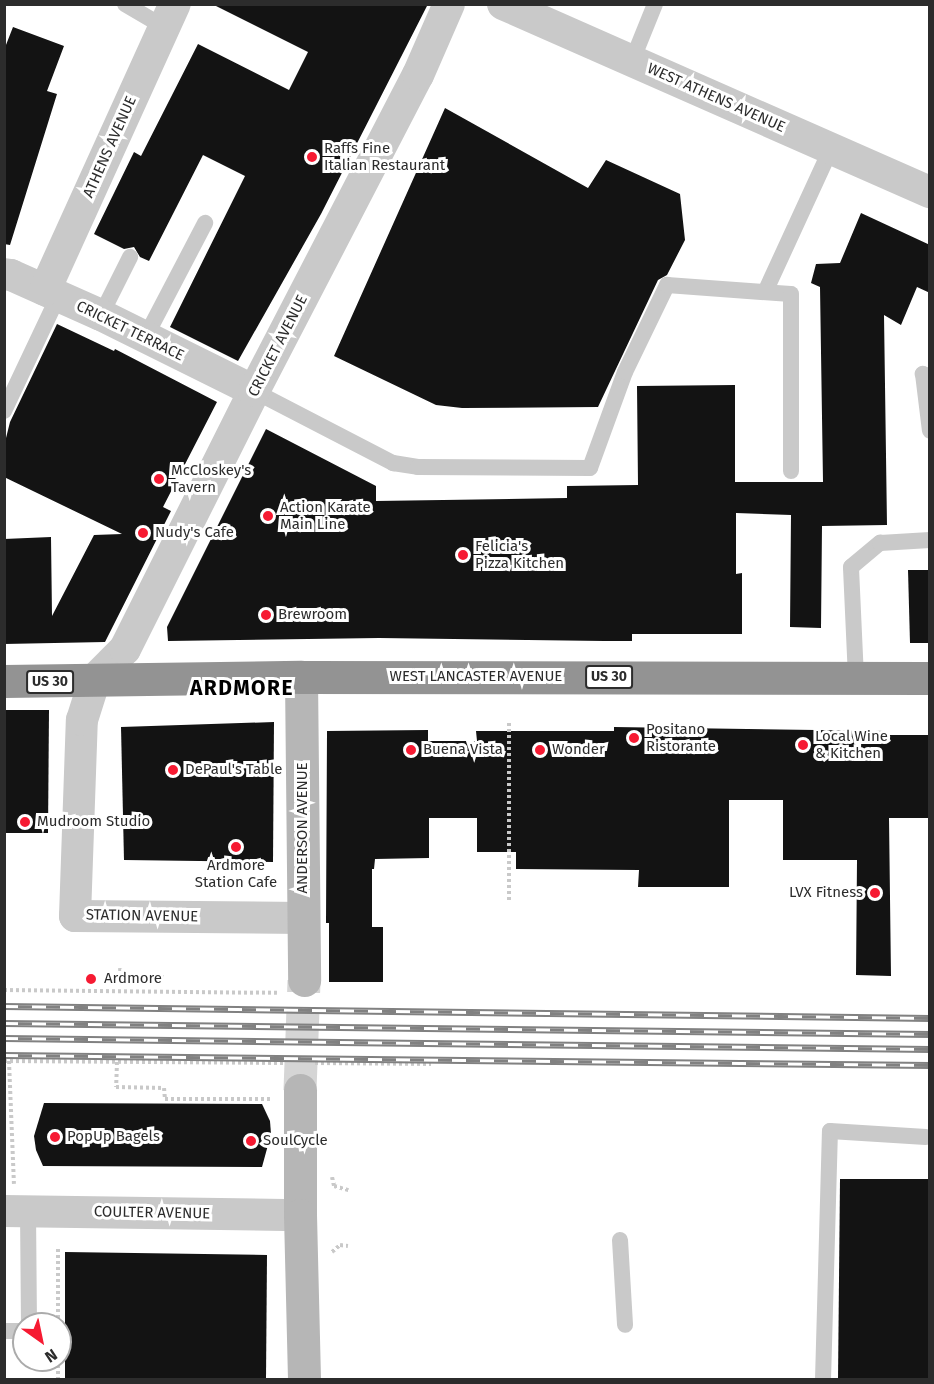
<!DOCTYPE html>
<html>
<head>
<meta charset="utf-8">
<style>
	body { margin:0 }
	#map { position:relative; width:934px; height:1384px; overflow:hidden; background:#fff; font-family:"Fira Sans",sans-serif }
	div>[style] { position:absolute }
	.building>* { inset:0; background:#131313 }
	.secondary-tunnel>* { height:33px; margin-top:-16.5px; transform-origin:0; background:repeating-linear-gradient(90deg,#d5d5d5 0 33px,transparent 0 49px) }
	.path>* { height:4px; margin-top:-2px; transform-origin:0; background:repeating-linear-gradient(90deg,#c9c9c9 0 3px,transparent 0 6px) }
	.lane>* { height:16px; margin:-8px; padding:0 8px; transform-origin:8px; border-radius:8px; background:#c9c9c9 }
	.street>* { height:32px; margin:-16px; padding:0 16px; transform-origin:16px; border-radius:16px; background:#c9c9c9 }
	.secondary>* { height:33px; margin:-16.5px; padding:0 16.5px; transform-origin:16.5px; border-radius:16.5px; background:#b6b6b6 }
	.highway>* { height:33px; margin:-16.5px; padding:0 16.5px; transform-origin:16.5px; border-radius:16.5px; background:#939393 }
	.rail>* { height:7px; margin-top:-3.5px; transform-origin:0; background:repeating-linear-gradient(90deg,#fff 0 14px,#818181 0 28px); box-sizing:border-box; border-block:2px solid #818181 }
	.dots>* { width:16px; height:16px; translate:-50% -50%; box-sizing:border-box; border:3px solid #fff; border-radius:50% }
	span { translate:-50% -50%; white-space:nowrap; text-align:center; line-height:1.15; -webkit-text-stroke:6px #fff; paint-order:stroke }
	.shield-label span { padding:2px 4px; background:#fff; border:2px solid; border-radius:4px; -webkit-text-stroke-width:0 }
	.shield-label { font-size:14px; color:#2c2c2c; font-weight:700 }
	.street-label { font-size:15px; color:#2c2c2c }
	.poi-label { font-size:15px; color:#2c2c2c }
	.left { translate:0 -50%; text-align:left }
	.right { translate:-100% -50%; text-align:right }
	.district-label { font-size:21px; color:#000; font-weight:700; letter-spacing:1.5px }
	.frame { position:absolute; inset:0; border:6px solid #2c2c2c; pointer-events:none }
	.north { position:absolute; left:12px; top:1312px; width:60px; height:60px; box-sizing:border-box; background:#fff; border:2px solid #ababab; border-radius:50%; rotate:147deg; font-size:16px; font-weight:700; line-height:24px; text-align:center; color:#2c2c2c }
	.north::after { content:''; display:block; margin:auto; width:21px; height:27px; background:#f61a32; clip-path:polygon(50% 0,100% 100%,50% 72%,0 100%) }
</style>
</head>
<body>
<div id="map">
	<div class="building">
		<i style="clip-path:polygon(212px 4px,428px 4px,321px 214px,238px 361px,170px 327px,245px 176px,203px 155px,149px 261px,140px 257px,134px 247px,124px 249px,94px 234px,134px 152px,141px 156px,198px 44px,289px 90px,308px 52px)"></i>
		<i style="clip-path:polygon(13px 27px,64px 46px,47px 91px,57px 94px,10px 245px,4px 244px,4px 50px)"></i>
		<i style="clip-path:polygon(445px 108px,588px 188px,606px 160px,680px 194px,685px 240px,667px 275px,658px 280px,598px 407px,462px 408px,436px 405px,334px 356px)"></i>
		<i style="clip-path:polygon(861px 213px,930px 245px,930px 293px,917px 287px,901px 325px,884px 315px,887px 525px,822px 526px,821px 628px,790px 627px,791px 515px,736px 513px,736px 574px,742px 573px,742px 634px,632px 634px,632px 641px,604px 641px,379px 638px,168px 641px,167px 627px,266px 429px,376px 486px,376px 501px,567px 498px,567px 486px,638px 485px,637px 386px,735px 385px,735px 482px,823px 482px,820px 287px,811px 283px,816px 264px,840px 263px)"></i>
		<i style="clip-path:polygon(57px 324px,114px 351px,115px 349px,217px 402px,163px 507px,171px 511px,105px 642px,4px 644px,4px 539px,51px 537px,52px 616px,94px 535px,122px 534px,4px 477px,4px 446px,10px 422px)"></i>
		<i style="clip-path:polygon(908px 570px,930px 570px,930px 643px,910px 643px)"></i>
		<i style="clip-path:polygon(4px 710px,49px 710px,48px 833px,4px 833px)"></i>
		<i style="clip-path:polygon(274px 722px,273px 862px,124px 860px,121px 727px)"></i>
		<i style="clip-path:polygon(614px 727px,887px 731px,887px 735px,930px 735px,930px 818px,889px 818px,891px 976px,856px 975px,857px 860px,783px 860px,783px 800px,729px 800px,729px 887px,638px 887px,639px 870px,516px 869px,516px 852px,477px 852px,477px 818px,429px 818px,429px 858px,375px 859px,374px 869px,372px 869px,372px 927px,383px 927px,383px 982px,329px 982px,329px 923px,326px 923px,327px 731px,428px 730px,428px 741px,477px 741px,476px 731px,614px 731px)"></i>
		<i style="clip-path:polygon(44px 1103px,262px 1104px,270px 1121px,271px 1134px,262px 1167px,43px 1166px,36px 1150px,34px 1136px)"></i>
		<i style="clip-path:polygon(840px 1179px,930px 1179px,929px 1380px,838px 1380px)"></i>
		<i style="clip-path:polygon(65px 1252px,267px 1255px,266px 1380px,65px 1380px)"></i>
	</div>
	<div class="secondary-tunnel">
		<i style="left:300px;top:1090px;width:110px;rotate:-87.9deg"></i>
	</div>
	<div class="path">
		<i style="left:509px;top:723px;width:179px;rotate:90deg"></i>
		<i style="left:120px;top:968px;width:10px;rotate:84deg"></i>
		<i style="left:121px;top:978px;width:43px;rotate:-1.3deg"></i>
		<i style="left:4px;top:990px;width:273px;rotate:0.6deg"></i>
		<i style="left:4px;top:1061px;width:280px;rotate:0.4deg"></i>
		<i style="left:9px;top:1061px;width:123px;rotate:87.7deg"></i>
		<i style="left:117px;top:1062px;width:25px;rotate:92deg"></i>
		<i style="left:116px;top:1087px;width:48px;rotate:1.2deg"></i>
		<i style="left:164px;top:1088px;width:11px;rotate:85deg"></i>
		<i style="left:165px;top:1099px;width:107px"></i>
		<i style="left:315px;top:1063px;width:116px;rotate:0.5deg"></i>
		<i style="left:332px;top:1177px;width:9px;rotate:77deg"></i>
		<i style="left:334px;top:1186px;width:15px;rotate:16deg"></i>
		<i style="left:332px;top:1252px;width:11px;rotate:-41deg"></i>
		<i style="left:340px;top:1245px;width:8px;rotate:7deg"></i>
		<i style="left:58px;top:1324px;width:77px;rotate:-90deg"></i>
		<i style="left:58px;top:1380px;width:20px;rotate:-90deg"></i>
	</div>
	<div class="lane">
		<i style="left:125px;top:4px;width:45px;rotate:30.5deg"></i>
		<i style="left:632px;top:61px;width:61px;rotate:-68deg"></i>
		<i style="left:766px;top:290px;width:155px;rotate:-65.3deg"></i>
		<i style="left:101px;top:315px;width:65px;rotate:-63.4deg"></i>
		<i style="left:145px;top:338px;width:130px;rotate:-62.4deg"></i>
		<i style="left:930px;top:377px;width:8px;rotate:-157deg"></i>
		<i style="left:923px;top:374px;width:57px;rotate:83deg"></i>
		<i style="left:254px;top:391px;width:157px;rotate:27.4deg"></i>
		<i style="left:393px;top:463px;width:25px;rotate:9deg"></i>
		<i style="left:418px;top:467px;width:172px;rotate:0.3deg"></i>
		<i style="left:590px;top:468px;width:102px;rotate:-70deg"></i>
		<i style="left:625px;top:372px;width:97px;rotate:-64.2deg"></i>
		<i style="left:667px;top:285px;width:124px;rotate:4.2deg"></i>
		<i style="left:791px;top:294px;width:177px;rotate:90deg"></i>
		<i style="left:4px;top:411px;width:126px;rotate:-64.7deg"></i>
		<i style="left:856px;top:678px;width:111px;rotate:-92.6deg"></i>
		<i style="left:851px;top:567px;width:38px;rotate:-40deg"></i>
		<i style="left:880px;top:543px;width:50px;rotate:-3.4deg"></i>
		<i style="left:28px;top:1211px;width:113px;rotate:89.5deg"></i>
		<i style="left:620px;top:1240px;width:85px;rotate:86.6deg"></i>
		<i style="left:4px;top:1331px;width:20px"></i>
		<i style="left:823px;top:1380px;width:249px;rotate:-88.4deg"></i>
		<i style="left:830px;top:1131px;width:96px;rotate:3.6deg"></i>
	</div>
	<div class="street">
		<i style="left:503px;top:4px;width:467px;rotate:23.8deg"></i>
		<i style="left:4px;top:274px;width:7px;rotate:8deg"></i>
		<i style="left:11px;top:275px;width:98px;rotate:24deg"></i>
		<i style="left:101px;top:315px;width:171px;rotate:26.4deg"></i>
		<i style="left:45px;top:290px;width:314px;rotate:-65.6deg"></i>
		<i style="left:303px;top:918px;width:228px;rotate:-179.5deg"></i>
		<i style="left:75px;top:916px;width:196px;rotate:-88deg"></i>
		<i style="left:82px;top:720px;width:43px;rotate:-72.4deg"></i>
		<i style="left:95px;top:679px;width:42px;rotate:-45deg"></i>
		<i style="left:125px;top:649px;width:288px;rotate:-63.4deg"></i>
		<i style="left:254px;top:391px;width:356px;rotate:-62.6deg"></i>
		<i style="left:418px;top:75px;width:77px;rotate:-66.4deg"></i>
		<i style="left:4px;top:1211px;width:296px;rotate:0.8deg"></i>
	</div>
	<div class="secondary">
		<i style="left:301px;top:677px;width:303px;rotate:89.4deg"></i>
		<i style="left:300px;top:1090px;width:125px;rotate:90deg"></i>
		<i style="left:300px;top:1215px;width:165px;rotate:88.6deg"></i>
	</div>
	<div class="highway">
		<i style="left:4px;top:681px;width:297px;rotate:-0.8deg"></i>
		<i style="left:301px;top:677px;width:629px;rotate:0.09deg"></i>
	</div>
	<div class="rail">
		<i style="left:4px;top:1006px;width:926px;rotate:0.74deg"></i>
		<i style="left:4px;top:1023px;width:926px;rotate:0.68deg"></i>
		<i style="left:4px;top:1038px;width:926px;rotate:0.68deg"></i>
		<i style="left:4px;top:1055px;width:926px;rotate:0.62deg"></i>
	</div>
	<div class="dots">
		<i style="left:312px;top:157px;background:#f61a32"></i>
		<i style="left:159px;top:479px;background:#f61a32"></i>
		<i style="left:268px;top:516px;background:#f61a32"></i>
		<i style="left:143px;top:533px;background:#f61a32"></i>
		<i style="left:463px;top:555px;background:#f61a32"></i>
		<i style="left:266px;top:615px;background:#f61a32"></i>
		<i style="left:634px;top:738px;background:#f61a32"></i>
		<i style="left:803px;top:745px;background:#f61a32"></i>
		<i style="left:411px;top:750px;background:#f61a32"></i>
		<i style="left:540px;top:750px;background:#f61a32"></i>
		<i style="left:173px;top:770px;background:#f61a32"></i>
		<i style="left:25px;top:822px;background:#f61a32"></i>
		<i style="left:236px;top:847px;background:#f61a32"></i>
		<i style="left:875px;top:893px;background:#f61a32"></i>
		<i style="left:91px;top:979px;background:#f61a32"></i>
		<i style="left:55px;top:1137px;background:#f61a32"></i>
		<i style="left:251px;top:1141px;background:#f61a32"></i>
	</div>
	<div class="shield-label">
		<span style="left:609px;top:677px">US 30</span>
		<span style="left:50px;top:682px">US 30</span>
	</div>
	<div class="street-label">
		<span style="left:716px;top:98px;rotate:24deg">WEST ATHENS AVENUE</span>
		<span style="left:110px;top:147px;rotate:-66deg">ATHENS AVENUE</span>
		<span style="left:130px;top:331px;rotate:26deg">CRICKET TERRACE</span>
		<span style="left:278px;top:346px;rotate:-63deg">CRICKET AVENUE</span>
		<span style="left:476px;top:677px">WEST LANCASTER AVENUE</span>
		<span style="left:303px;top:828px;rotate:-90deg">ANDERSON AVENUE</span>
		<span style="left:142px;top:916px;rotate:1deg">STATION AVENUE</span>
		<span style="left:152px;top:1213px;rotate:1deg">COULTER AVENUE</span>
	</div>
	<div class="poi-label">
		<span class="left" style="left:324px;top:157px">Raffs Fine<br>Italian Restaurant</span>
		<span class="left" style="left:171px;top:479px">McCloskey's<br>Tavern</span>
		<span class="left" style="left:280px;top:516px">Action Karate<br>Main Line</span>
		<span class="left" style="left:155px;top:533px">Nudy's Cafe</span>
		<span class="left" style="left:475px;top:555px">Felicia's<br>Pizza Kitchen</span>
		<span class="left" style="left:278px;top:615px">Brewroom</span>
		<span class="left" style="left:646px;top:738px">Positano<br>Ristorante</span>
		<span class="left" style="left:815px;top:745px">Local Wine<br>&amp; Kitchen</span>
		<span class="left" style="left:423px;top:750px">Buena Vista</span>
		<span class="left" style="left:552px;top:750px">Wonder</span>
		<span class="left" style="left:185px;top:770px">DePaul's Table</span>
		<span class="left" style="left:37px;top:822px">Mudroom Studio</span>
		<span style="left:236px;top:874px">Ardmore<br>Station Cafe</span>
		<span class="right" style="left:863px;top:893px">LVX Fitness</span>
		<span class="left" style="left:104px;top:979px">Ardmore</span>
		<span class="left" style="left:67px;top:1137px">PopUp Bagels</span>
		<span class="left" style="left:263px;top:1141px">SoulCycle</span>
	</div>
	<div class="district-label">
		<span style="left:242px;top:688px">ARDMORE</span>
	</div>
	<div class="frame"></div>
	<div class="north">N</div>
</div>
</body>
</html>
